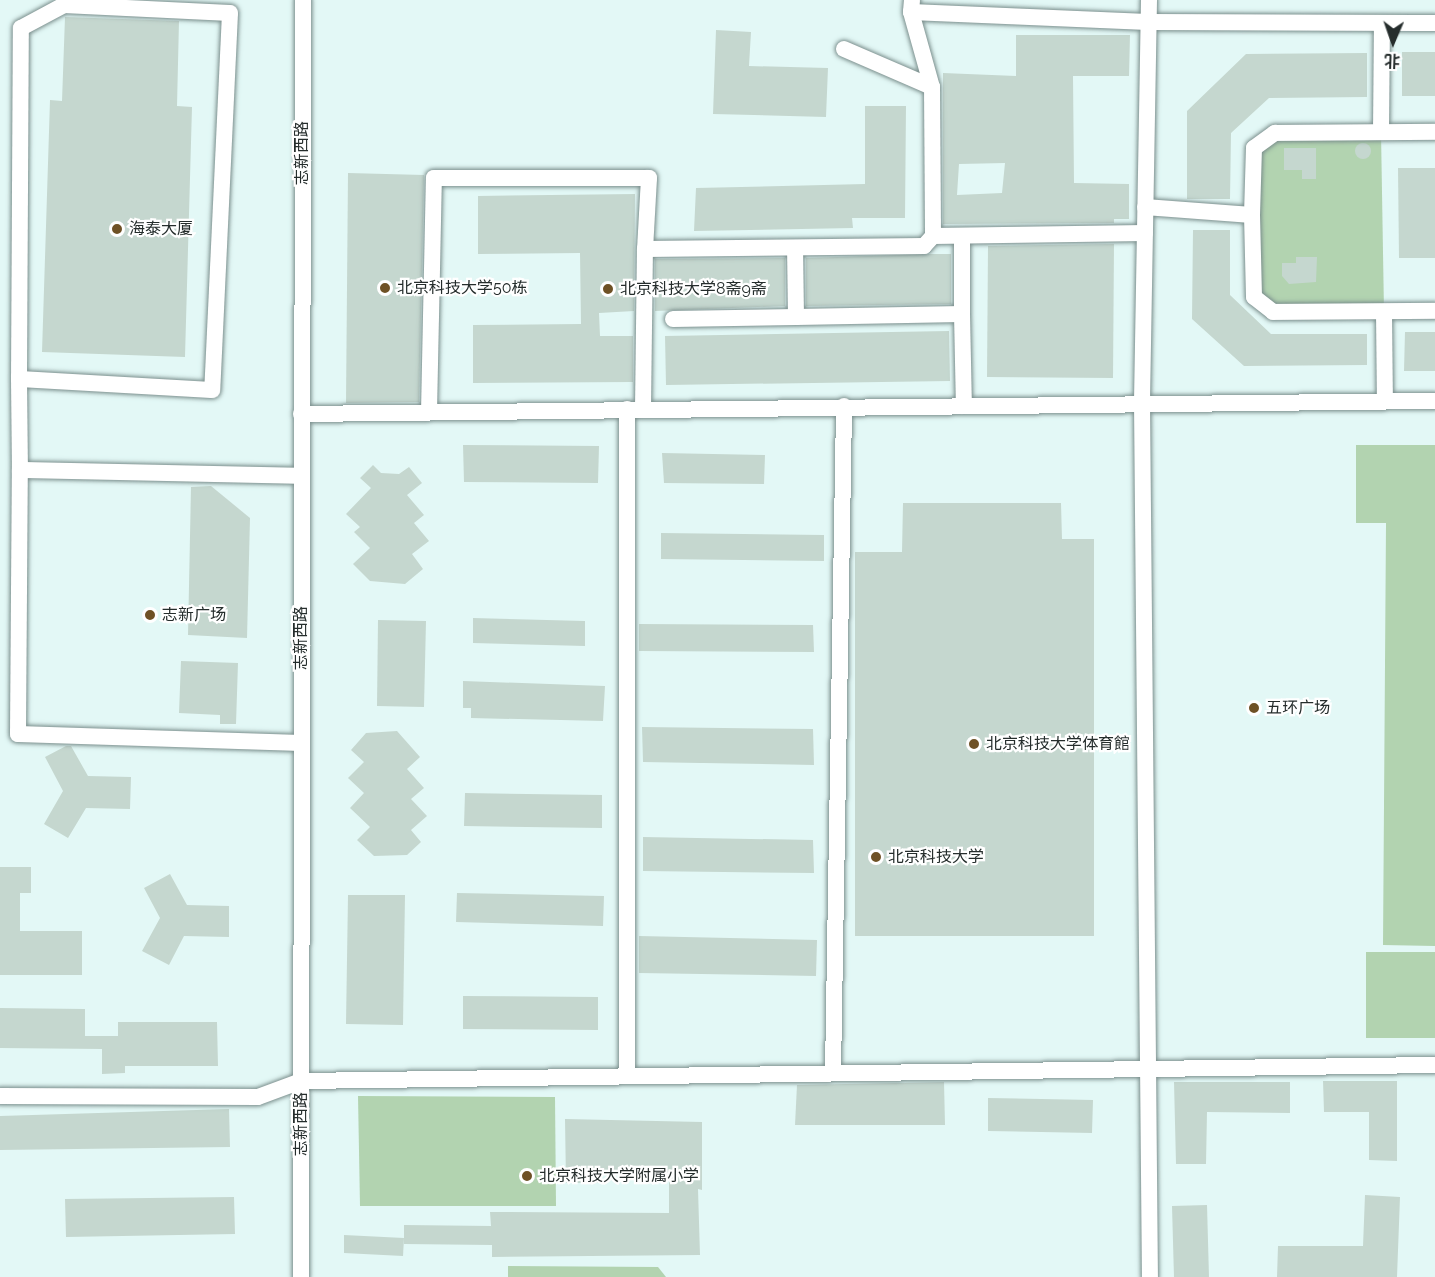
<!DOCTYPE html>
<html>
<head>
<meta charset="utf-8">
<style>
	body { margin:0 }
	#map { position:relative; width:1435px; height:1277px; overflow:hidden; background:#e3f8f6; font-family:Raleway,"Noto Sans SC",sans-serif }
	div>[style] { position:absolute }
	.green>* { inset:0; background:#b2d3b0 }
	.building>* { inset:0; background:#c5d7cf }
	.round { border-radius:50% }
	.roads { filter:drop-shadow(0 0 2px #7b8f8d) drop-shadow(0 0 2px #7b8f8d) }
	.minor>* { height:16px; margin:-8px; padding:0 8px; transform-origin:8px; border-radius:8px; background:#fff }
	.dots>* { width:16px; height:16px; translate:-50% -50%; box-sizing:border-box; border:3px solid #fff; border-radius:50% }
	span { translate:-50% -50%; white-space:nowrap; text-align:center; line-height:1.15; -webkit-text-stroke:4.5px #fff; paint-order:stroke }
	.street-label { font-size:16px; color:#252d2c }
	.poi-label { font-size:16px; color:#252d2c }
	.left { translate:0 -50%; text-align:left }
	.north { position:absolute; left:1363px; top:12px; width:60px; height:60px; -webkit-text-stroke:4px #fff; paint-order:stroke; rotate:182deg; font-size:16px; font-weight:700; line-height:24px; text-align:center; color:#252d2c }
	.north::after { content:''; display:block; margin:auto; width:21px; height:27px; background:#252d2c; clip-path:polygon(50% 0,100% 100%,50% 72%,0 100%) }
</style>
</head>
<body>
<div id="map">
	<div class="green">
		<i style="clip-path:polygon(1381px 132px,1384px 312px,1273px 312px,1254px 297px,1254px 148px,1275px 133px)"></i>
		<i style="clip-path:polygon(1356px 445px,1435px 445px,1435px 946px,1383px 945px,1386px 523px,1356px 523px)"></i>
		<i style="clip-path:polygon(1366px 952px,1435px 952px,1435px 1038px,1366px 1038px)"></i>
		<i style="clip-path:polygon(358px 1096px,555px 1097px,556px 1206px,360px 1206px)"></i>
		<i style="clip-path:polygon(508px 1266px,658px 1267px,666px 1277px,508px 1277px)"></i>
	</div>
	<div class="building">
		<i style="clip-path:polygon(65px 17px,179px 21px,177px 106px,192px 107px,185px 357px,42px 352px,50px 100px,62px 101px)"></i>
		<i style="clip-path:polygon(716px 30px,751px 32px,749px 66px,828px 68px,826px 117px,713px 114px)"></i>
		<i style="clip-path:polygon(evenodd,1016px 35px,1130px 35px,1129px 76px,1073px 76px,1074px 183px,1129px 184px,1129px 219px,1114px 219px,1114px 223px,943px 224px,943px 73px,1016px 76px,1016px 35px,1005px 163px,1002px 193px,957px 195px,959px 164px,1005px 163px)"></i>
		<i style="clip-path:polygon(1402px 52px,1435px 52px,1435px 96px,1402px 96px)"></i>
		<i style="clip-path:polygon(1367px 53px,1367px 97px,1269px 98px,1231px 133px,1230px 199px,1187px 199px,1187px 111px,1246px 54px)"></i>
		<i style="clip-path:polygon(865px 106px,906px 106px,905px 218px,852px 218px,853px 228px,694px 231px,696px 188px,865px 184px)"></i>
		<i class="round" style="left:1355px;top:143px;width:16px;height:16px"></i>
		<i style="clip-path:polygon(1284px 148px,1316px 148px,1316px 179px,1302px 179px,1302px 170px,1284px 170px)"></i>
		<i style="clip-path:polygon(1398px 168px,1435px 168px,1435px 258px,1399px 258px)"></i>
		<i style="clip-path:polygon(348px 173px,424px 175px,419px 402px,346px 403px)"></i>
		<i style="clip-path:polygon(635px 194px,634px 311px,599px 313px,600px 336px,633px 336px,633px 382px,473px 383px,473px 325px,581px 324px,580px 253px,478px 254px,478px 196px)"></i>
		<i style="clip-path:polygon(1193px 230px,1230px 230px,1230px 295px,1271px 334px,1367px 334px,1367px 365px,1244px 366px,1192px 319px)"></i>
		<i style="clip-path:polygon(1114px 244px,1113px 378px,987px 377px,988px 246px)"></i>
		<i style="clip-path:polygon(930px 254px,951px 254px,951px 304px,806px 306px,806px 258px)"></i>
		<i style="clip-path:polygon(1296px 257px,1317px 257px,1316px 282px,1289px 284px,1282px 276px,1282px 263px,1296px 263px)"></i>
		<i style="clip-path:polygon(785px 258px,785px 306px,655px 311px,655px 259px)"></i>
		<i style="clip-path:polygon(949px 331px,950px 381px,666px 385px,665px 336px)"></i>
		<i style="clip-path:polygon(1405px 332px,1435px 332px,1435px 371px,1404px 371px)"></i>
		<i style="clip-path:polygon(463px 445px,599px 446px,598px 483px,464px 482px)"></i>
		<i style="clip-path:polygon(662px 453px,765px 455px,764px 484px,664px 483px)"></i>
		<i style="clip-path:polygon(373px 465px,381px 473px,399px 474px,409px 467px,422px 483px,407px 495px,424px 515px,414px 523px,429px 541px,412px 554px,423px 569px,405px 584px,370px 581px,353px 564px,370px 548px,354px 532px,360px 527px,346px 514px,371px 488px,360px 478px)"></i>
		<i style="clip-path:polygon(211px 486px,250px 518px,247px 638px,188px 635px,191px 487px)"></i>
		<i style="clip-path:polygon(903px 503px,1061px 503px,1062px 539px,1094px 539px,1094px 936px,855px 936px,855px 552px,902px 552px)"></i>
		<i style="clip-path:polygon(661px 533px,824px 535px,824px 561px,661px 559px)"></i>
		<i style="clip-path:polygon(473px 618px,585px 621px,585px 646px,473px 643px)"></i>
		<i style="clip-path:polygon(378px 620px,426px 621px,424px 707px,377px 706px)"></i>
		<i style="clip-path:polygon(639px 624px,813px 625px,814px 652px,639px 651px)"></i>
		<i style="clip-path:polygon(181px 661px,238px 663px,236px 724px,220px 724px,220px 715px,179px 713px)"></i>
		<i style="clip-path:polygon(463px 681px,605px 686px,603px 721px,471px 718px,471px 708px,463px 708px)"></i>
		<i style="clip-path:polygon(642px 727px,813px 729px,814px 765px,643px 762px)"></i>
		<i style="clip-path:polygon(397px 731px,420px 757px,407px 769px,424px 788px,411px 799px,427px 816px,411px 830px,421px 842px,407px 855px,374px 856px,357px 840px,370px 827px,350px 808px,364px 793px,348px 778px,364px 762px,351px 750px,366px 733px)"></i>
		<i style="clip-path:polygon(66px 746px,71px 746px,88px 776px,131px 777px,130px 809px,86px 808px,68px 838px,44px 824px,63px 791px,45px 757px)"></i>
		<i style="clip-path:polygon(465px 793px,602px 795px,602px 828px,464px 826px)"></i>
		<i style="clip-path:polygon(643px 837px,813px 840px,814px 873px,643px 871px)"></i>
		<i style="clip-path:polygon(0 867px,31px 867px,31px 893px,20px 893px,20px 931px,82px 931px,82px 975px,0 975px)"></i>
		<i style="clip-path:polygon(170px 874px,187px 905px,229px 906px,229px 937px,184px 936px,169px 965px,142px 951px,160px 918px,144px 888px)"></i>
		<i style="clip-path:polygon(457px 893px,604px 896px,603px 926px,456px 922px)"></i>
		<i style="clip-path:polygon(348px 895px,405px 895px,403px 1025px,346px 1024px)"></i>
		<i style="clip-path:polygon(639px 936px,817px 940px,816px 976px,639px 973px)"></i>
		<i style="clip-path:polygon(463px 996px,598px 997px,598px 1030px,463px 1029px)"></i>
		<i style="clip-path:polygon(0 1008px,85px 1009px,85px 1036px,118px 1036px,118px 1022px,217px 1022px,218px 1066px,125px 1066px,125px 1073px,102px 1074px,102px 1049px,0 1048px)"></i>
		<i style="clip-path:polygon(1323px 1081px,1397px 1081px,1397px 1161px,1369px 1160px,1369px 1112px,1324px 1112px)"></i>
		<i style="clip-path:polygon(944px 1082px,945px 1125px,795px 1125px,797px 1085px)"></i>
		<i style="clip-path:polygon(1174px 1082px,1290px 1082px,1290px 1113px,1207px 1112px,1206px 1164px,1176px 1164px)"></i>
		<i style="clip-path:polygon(988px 1098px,1093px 1100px,1092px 1133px,988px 1131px)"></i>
		<i style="clip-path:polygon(229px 1109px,230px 1147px,0 1150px,0 1116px)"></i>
		<i style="clip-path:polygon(565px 1119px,702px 1122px,702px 1190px,698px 1189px,700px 1255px,492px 1257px,492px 1245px,404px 1244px,404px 1225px,491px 1226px,490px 1212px,669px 1213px,669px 1173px,600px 1171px,598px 1183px,566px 1183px)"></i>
		<i style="clip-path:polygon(1365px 1195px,1400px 1197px,1397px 1277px,1277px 1277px,1278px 1246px,1363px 1246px)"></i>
		<i style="clip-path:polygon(234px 1197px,235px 1234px,66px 1237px,65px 1199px)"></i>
		<i style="clip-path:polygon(1207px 1205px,1209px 1277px,1174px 1277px,1172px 1206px)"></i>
		<i style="clip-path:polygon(344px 1235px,404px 1238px,403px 1256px,344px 1253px)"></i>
	</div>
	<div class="roads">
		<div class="minor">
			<i style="left:912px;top:0;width:12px;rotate:95deg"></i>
			<i style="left:911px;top:12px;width:237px;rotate:2.4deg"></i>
			<i style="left:1148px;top:22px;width:287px;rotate:0.2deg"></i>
			<i style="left:1149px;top:0;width:402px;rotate:91deg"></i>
			<i style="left:1142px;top:402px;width:875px;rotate:89.48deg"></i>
			<i style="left:911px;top:12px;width:78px;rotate:74.4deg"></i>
			<i style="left:844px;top:49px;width:96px;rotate:23.4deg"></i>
			<i style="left:932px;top:87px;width:149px;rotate:89.6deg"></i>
			<i style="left:1381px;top:132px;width:109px;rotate:-89.5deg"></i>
			<i style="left:1145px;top:207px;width:107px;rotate:4.3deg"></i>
			<i style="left:1252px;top:215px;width:82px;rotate:88.6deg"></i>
			<i style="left:1254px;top:297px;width:24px;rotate:38deg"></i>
			<i style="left:1273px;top:312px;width:162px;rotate:-0.4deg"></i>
			<i style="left:1252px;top:215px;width:67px;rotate:-88.3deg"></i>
			<i style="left:1254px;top:148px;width:26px;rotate:-36deg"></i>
			<i style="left:1275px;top:133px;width:160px;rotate:-0.4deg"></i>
			<i style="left:1384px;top:312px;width:89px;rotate:89.4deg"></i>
			<i style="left:962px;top:314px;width:92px;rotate:88.8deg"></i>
			<i style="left:796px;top:317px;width:166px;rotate:-1deg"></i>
			<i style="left:962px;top:314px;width:77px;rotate:-90deg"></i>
			<i style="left:673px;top:319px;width:123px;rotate:-0.9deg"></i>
			<i style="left:796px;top:317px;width:69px;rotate:-90.8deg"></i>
			<i style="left:19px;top:379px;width:351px;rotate:-89.7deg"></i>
			<i style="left:21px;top:28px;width:49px;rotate:-28.1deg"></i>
			<i style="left:64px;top:5px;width:166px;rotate:2.8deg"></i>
			<i style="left:230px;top:13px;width:377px;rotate:92.7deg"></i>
			<i style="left:212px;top:390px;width:193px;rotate:-176.7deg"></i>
			<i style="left:19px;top:379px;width:91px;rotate:89.4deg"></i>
			<i style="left:627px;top:409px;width:667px;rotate:90deg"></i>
			<i style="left:643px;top:409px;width:160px;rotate:-89.3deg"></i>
			<i style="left:645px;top:249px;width:279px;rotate:-0.6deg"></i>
			<i style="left:924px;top:246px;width:13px;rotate:-48deg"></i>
			<i style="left:933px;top:236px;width:212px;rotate:-0.8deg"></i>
			<i style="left:429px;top:412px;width:234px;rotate:-88.8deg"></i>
			<i style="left:434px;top:178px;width:215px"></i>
			<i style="left:649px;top:178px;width:71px;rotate:93.2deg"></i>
			<i style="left:301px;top:414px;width:1134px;rotate:-0.66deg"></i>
			<i style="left:301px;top:743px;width:283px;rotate:-178.2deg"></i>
			<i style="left:18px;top:734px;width:264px;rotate:-89.6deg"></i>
			<i style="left:20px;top:470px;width:281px;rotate:1.2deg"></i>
			<i style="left:833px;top:1072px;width:666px;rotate:-89.05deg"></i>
			<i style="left:0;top:1096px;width:258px;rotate:0.2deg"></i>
			<i style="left:258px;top:1097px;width:46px;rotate:-20.4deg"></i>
			<i style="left:301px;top:1081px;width:1134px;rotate:-0.81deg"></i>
			<i style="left:301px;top:1277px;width:1277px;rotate:-89.91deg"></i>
		</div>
	</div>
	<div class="dots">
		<i style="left:117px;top:229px;background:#6e5125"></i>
		<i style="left:385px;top:288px;background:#6e5125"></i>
		<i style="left:608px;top:289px;background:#6e5125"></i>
		<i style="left:150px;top:615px;background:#6e5125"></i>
		<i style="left:1254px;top:708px;background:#6e5125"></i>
		<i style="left:974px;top:744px;background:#6e5125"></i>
		<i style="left:876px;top:857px;background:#6e5125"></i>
		<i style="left:527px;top:1176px;background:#6e5125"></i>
	</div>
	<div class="street-label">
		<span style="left:302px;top:153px;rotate:-90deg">志新西路</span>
		<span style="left:301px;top:638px;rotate:-90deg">志新西路</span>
		<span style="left:301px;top:1124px;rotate:-90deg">志新西路</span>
	</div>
	<div class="poi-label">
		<span class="left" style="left:129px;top:229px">海泰大厦</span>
		<span class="left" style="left:397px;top:288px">北京科技大学50栋</span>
		<span class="left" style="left:620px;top:289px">北京科技大学8斋9斋</span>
		<span class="left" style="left:162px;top:615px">志新广场</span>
		<span class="left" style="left:1266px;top:708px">五环广场</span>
		<span class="left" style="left:986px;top:744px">北京科技大学体育館</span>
		<span class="left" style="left:888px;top:857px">北京科技大学</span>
		<span class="left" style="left:539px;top:1176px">北京科技大学附属小学</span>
	</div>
	<div class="north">北</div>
</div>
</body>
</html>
